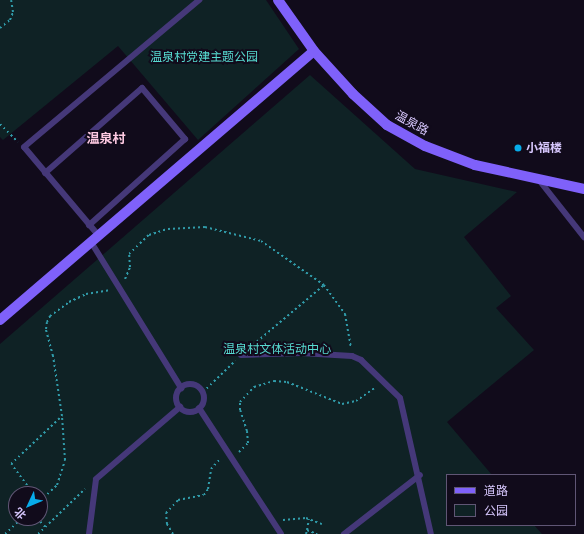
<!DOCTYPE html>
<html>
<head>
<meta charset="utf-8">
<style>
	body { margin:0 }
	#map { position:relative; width:584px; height:534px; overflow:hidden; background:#110b1b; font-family:"Noto Sans","Noto Sans SC",sans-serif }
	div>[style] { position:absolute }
	.green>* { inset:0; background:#0f2225 }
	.path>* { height:2px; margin-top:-1px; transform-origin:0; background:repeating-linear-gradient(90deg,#309ba9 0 2px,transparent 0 5px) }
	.lane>* { height:6px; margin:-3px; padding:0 3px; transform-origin:3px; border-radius:3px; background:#453879 }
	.lane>.ring { margin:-3px; padding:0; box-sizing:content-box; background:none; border:6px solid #453879; border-radius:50% }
	.secondary>* { height:10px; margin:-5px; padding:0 5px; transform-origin:5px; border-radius:5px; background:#7f61fa }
	.dots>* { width:11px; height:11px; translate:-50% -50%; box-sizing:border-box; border:2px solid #110b1b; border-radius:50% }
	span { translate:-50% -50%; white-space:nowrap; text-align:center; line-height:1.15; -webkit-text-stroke:4px #110b1b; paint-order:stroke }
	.park-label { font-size:12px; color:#57dad0 }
	.street-label { font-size:12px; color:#d7c7fd }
	.poi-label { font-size:12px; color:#d7c7fd; font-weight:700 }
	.left { translate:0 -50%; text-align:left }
	.neighbourhood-label { font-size:13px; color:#fdc9e1; font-weight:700 }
	.legend { position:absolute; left:446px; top:474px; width:130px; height:52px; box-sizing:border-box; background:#110b1b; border:1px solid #605675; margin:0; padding:5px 7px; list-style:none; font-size:12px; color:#d7c7fd }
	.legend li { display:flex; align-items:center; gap:8px; height:20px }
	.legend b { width:20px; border:1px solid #605675 }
	.north { position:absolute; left:8px; top:486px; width:40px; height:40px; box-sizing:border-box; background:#110b1b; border:1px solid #605675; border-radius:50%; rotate:226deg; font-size:11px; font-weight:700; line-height:16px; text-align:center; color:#d7c7fd }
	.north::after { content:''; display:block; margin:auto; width:14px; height:18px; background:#07acea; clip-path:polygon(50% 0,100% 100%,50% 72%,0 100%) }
</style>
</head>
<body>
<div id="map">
	<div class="green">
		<i style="clip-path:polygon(0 0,266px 0,299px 49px,198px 140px,118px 46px,3px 140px,0 137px)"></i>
		<i style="clip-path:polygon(evenodd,310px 75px,415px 169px,517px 192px,464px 237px,511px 296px,496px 308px,534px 350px,447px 422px,492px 475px,447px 475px,447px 525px,534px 525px,542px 534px,0 534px,0 344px,310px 75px,16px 494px,40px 494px,40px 518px,16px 518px,16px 494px)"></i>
	</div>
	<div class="path">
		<i style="left:0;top:28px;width:13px;rotate:-39deg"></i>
		<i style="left:10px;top:20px;width:9px;rotate:-69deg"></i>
		<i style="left:13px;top:12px;width:12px;rotate:-99deg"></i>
		<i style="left:0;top:124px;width:25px;rotate:45deg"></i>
		<i style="left:125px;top:279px;width:13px;rotate:-67deg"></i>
		<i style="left:130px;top:267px;width:13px;rotate:-94deg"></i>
		<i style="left:129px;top:254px;width:28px;rotate:-44deg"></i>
		<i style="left:149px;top:235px;width:20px;rotate:-18deg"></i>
		<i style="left:168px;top:229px;width:37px;rotate:-3deg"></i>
		<i style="left:205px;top:227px;width:58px;rotate:14deg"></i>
		<i style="left:261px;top:241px;width:77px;rotate:34.9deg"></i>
		<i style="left:324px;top:285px;width:36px;rotate:54deg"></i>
		<i style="left:345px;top:314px;width:34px;rotate:80deg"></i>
		<i style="left:253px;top:345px;width:93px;rotate:-40.2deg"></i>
		<i style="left:203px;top:392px;width:45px;rotate:-44.1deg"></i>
		<i style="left:239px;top:452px;width:13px;rotate:-45deg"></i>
		<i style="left:248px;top:443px;width:12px;rotate:-95deg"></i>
		<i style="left:247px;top:431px;width:22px;rotate:-108deg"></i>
		<i style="left:240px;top:410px;width:8px;rotate:-90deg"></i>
		<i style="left:240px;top:402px;width:21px;rotate:-47deg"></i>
		<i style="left:254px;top:387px;width:21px;rotate:-17deg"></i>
		<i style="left:274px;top:381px;width:13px;rotate:4deg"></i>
		<i style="left:287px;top:382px;width:59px;rotate:21.8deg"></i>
		<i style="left:342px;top:404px;width:14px;rotate:-12deg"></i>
		<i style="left:356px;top:401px;width:24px;rotate:-35deg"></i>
		<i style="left:23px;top:494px;width:9px;rotate:-36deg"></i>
		<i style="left:30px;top:489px;width:31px;rotate:-127deg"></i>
		<i style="left:11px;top:464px;width:70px;rotate:-43.3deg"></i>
		<i style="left:62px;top:416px;width:61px;rotate:-98.5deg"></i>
		<i style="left:53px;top:356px;width:28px;rotate:-105deg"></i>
		<i style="left:46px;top:329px;width:7px;rotate:-82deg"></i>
		<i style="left:47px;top:322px;width:7px;rotate:-63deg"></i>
		<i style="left:50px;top:316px;width:24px;rotate:-36deg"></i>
		<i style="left:69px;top:302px;width:19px;rotate:-25deg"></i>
		<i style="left:86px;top:294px;width:25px;rotate:-9deg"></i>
		<i style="left:40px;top:501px;width:23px;rotate:-43deg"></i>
		<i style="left:57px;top:485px;width:26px;rotate:-72deg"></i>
		<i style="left:65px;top:460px;width:44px;rotate:-93.9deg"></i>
		<i style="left:37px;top:518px;width:12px;rotate:48deg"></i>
		<i style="left:283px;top:520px;width:23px;rotate:-5deg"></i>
		<i style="left:306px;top:518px;width:17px;rotate:21deg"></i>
		<i style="left:307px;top:530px;width:11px;rotate:-80deg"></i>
		<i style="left:5px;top:534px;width:23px;rotate:-43deg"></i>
		<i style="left:38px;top:534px;width:65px;rotate:-43.8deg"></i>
		<i style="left:173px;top:534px;width:12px;rotate:-121deg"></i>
		<i style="left:167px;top:524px;width:11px;rotate:-95deg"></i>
		<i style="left:166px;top:513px;width:18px;rotate:-47deg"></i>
		<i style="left:178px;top:500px;width:26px;rotate:-11deg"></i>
		<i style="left:204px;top:495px;width:7px;rotate:-56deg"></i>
		<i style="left:208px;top:489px;width:20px;rotate:-81deg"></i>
		<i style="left:211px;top:469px;width:15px;rotate:-48deg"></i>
		<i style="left:306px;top:534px;width:4px;rotate:-76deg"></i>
		<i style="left:307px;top:530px;width:11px;rotate:22deg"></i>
	</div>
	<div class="lane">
		<i style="left:45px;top:173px;width:129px;rotate:-41.2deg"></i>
		<i style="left:142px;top:88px;width:67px;rotate:49.9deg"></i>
		<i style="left:185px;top:139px;width:129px;rotate:138.1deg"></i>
		<i style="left:539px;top:180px;width:73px;rotate:51.7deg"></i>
		<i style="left:99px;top:236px;width:116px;rotate:-130.1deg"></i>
		<i style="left:24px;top:147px;width:229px;rotate:-40deg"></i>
		<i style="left:91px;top:242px;width:172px;rotate:58.3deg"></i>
		<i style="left:241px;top:355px;width:60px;rotate:-1.9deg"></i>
		<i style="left:301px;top:353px;width:51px;rotate:3.4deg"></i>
		<i style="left:352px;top:356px;width:10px;rotate:24deg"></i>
		<i style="left:361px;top:360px;width:54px;rotate:44.3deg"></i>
		<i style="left:400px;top:398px;width:139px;rotate:77.2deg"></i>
		<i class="ring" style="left:176px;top:384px;width:22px;height:22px"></i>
		<i style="left:199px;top:408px;width:150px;rotate:56.9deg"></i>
		<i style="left:89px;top:534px;width:55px;rotate:-82.7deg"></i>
		<i style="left:96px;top:479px;width:111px;rotate:-40.6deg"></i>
		<i style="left:344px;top:534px;width:96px;rotate:-37.8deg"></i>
	</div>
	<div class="secondary">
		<i style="left:278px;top:0;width:62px;rotate:54.8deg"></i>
		<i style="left:314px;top:51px;width:58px;rotate:47.8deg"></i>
		<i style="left:353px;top:94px;width:46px;rotate:42.4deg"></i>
		<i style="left:387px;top:125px;width:43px;rotate:28.9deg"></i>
		<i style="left:425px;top:146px;width:53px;rotate:20.8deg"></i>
		<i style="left:475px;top:165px;width:112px;rotate:12.4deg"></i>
		<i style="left:0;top:320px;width:413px;rotate:-40.6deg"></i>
	</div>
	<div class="dots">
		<i style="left:518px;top:148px;background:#07acea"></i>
	</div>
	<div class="park-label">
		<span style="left:204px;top:57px">温泉村党建主题公园</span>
		<span style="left:277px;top:349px">温泉村文体活动中心</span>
	</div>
	<div class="street-label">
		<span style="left:412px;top:123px;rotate:29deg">温泉路</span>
	</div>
	<div class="poi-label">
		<span class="left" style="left:526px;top:148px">小福楼</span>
	</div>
	<div class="neighbourhood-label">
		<span style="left:106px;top:138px">温泉村</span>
	</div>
	<ul class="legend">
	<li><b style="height:5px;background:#7f61fa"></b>道路</li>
	<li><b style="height:11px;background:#0f2225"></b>公园</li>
	</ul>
	<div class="north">北</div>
</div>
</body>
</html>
